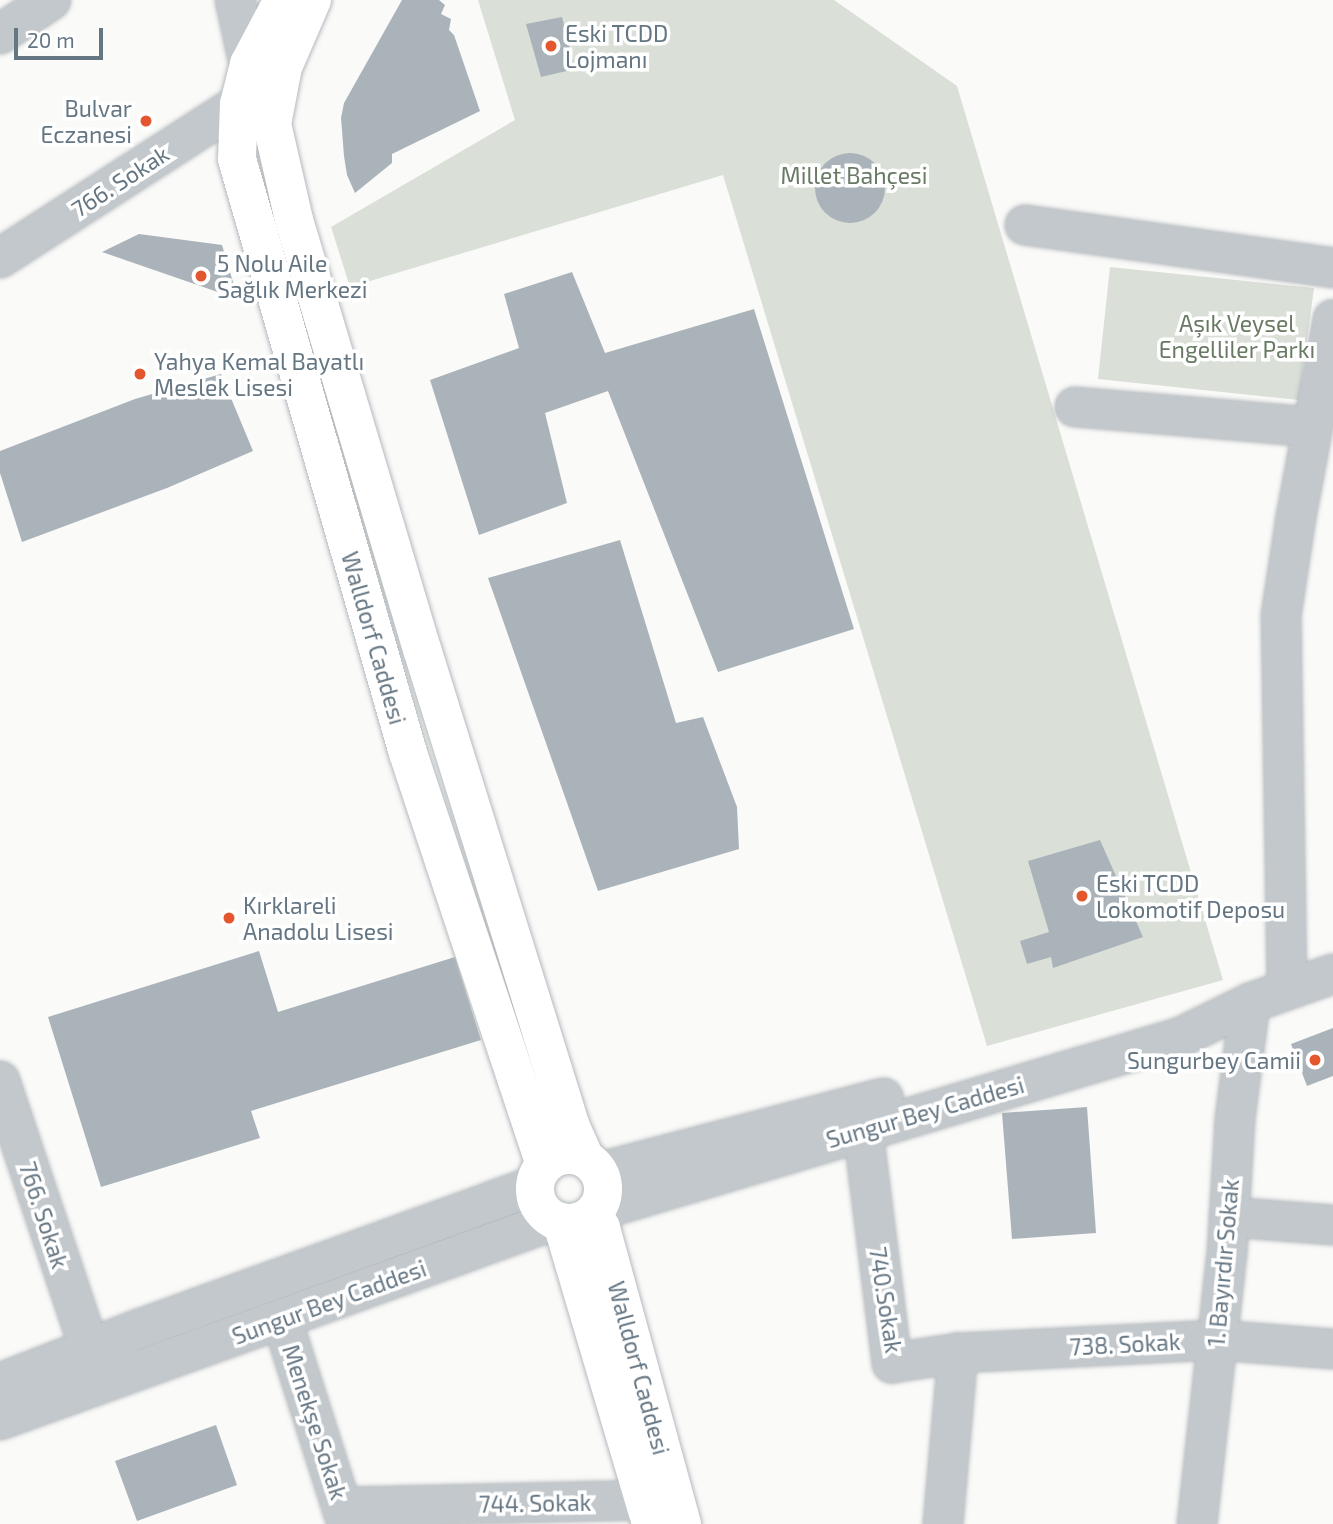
<!DOCTYPE html>
<html>
<head>
<meta charset="utf-8">
<style>
	body { margin:0 }
	#map { position:relative; width:1333px; height:1524px; overflow:hidden; background:#fafaf8; font-family:"Exo 2",sans-serif }
	div>[style] { position:absolute }
	.green>* { inset:0; background:#dadfd7 }
	.building>* { inset:0; background:#aab3b9 }
	.round { border-radius:50% }
	.roads { filter:drop-shadow(0 0 2px #b5babe) drop-shadow(0 0 2px #b5babe) }
	.minor>* { height:38px; margin:-19px; padding:0 19px; transform-origin:19px; border-radius:19px; background:#c3c8cc }
	.major>* { height:38px; margin:-19px; padding:0 19px; transform-origin:19px; border-radius:19px; background:#fff }
	.major>.ring { margin:-19px; padding:0; box-sizing:content-box; background:none; border:38px solid #fff; border-radius:50% }
	.dots>* { width:19px; height:19px; translate:-50% -50%; box-sizing:border-box; border:4px solid #fff; border-radius:50% }
	span { translate:-50% -50%; white-space:nowrap; text-align:center; line-height:1.15; -webkit-text-stroke:7px #fff; paint-order:stroke }
	.poi-label { font-size:23px; color:#657683 }
	.left { translate:0 -50%; text-align:left }
	.right { translate:-100% -50%; text-align:right }
	.park-label { font-size:23px; color:#687a64 }
	.street-label { font-size:23px; color:#657683 }
	.scale { position:absolute; left:14px; top:28px; width:89px; height:32px; box-sizing:border-box; border:4px solid #657683; border-top:0; padding-left:9px; font-size:21px; line-height:24px; white-space:nowrap; color:#657683; -webkit-text-stroke:5px #fff; paint-order:stroke }
</style>
</head>
<body>
<div id="map">
	<div class="green">
		<i style="clip-path:polygon(478px 0,834px 0,957px 86px,1223px 980px,987px 1046px,723px 175px,350px 287px,331px 227px,515px 120px)"></i>
		<i style="clip-path:polygon(1110px 267px,1314px 288px,1299px 400px,1098px 379px)"></i>
	</div>
	<div class="building">
		<i style="clip-path:polygon(402px 0,439px 0,445px 5px,441px 14px,451px 19px,449px 30px,454px 35px,480px 111px,392px 154px,392px 163px,355px 193px,347px 175px,344px 156px,341px 118px,344px 103px)"></i>
		<i style="clip-path:polygon(562px 17px,575px 69px,541px 77px,526px 24px)"></i>
		<i class="round" style="left:815px;top:153px;width:70px;height:70px"></i>
		<i style="clip-path:polygon(139px 234px,222px 245px,238px 299px,102px 252px)"></i>
		<i style="clip-path:polygon(572px 272px,605px 353px,754px 309px,854px 629px,718px 672px,608px 391px,545px 413px,567px 503px,479px 535px,430px 380px,519px 348px,504px 294px)"></i>
		<i style="clip-path:polygon(221px 374px,253px 451px,167px 488px,22px 542px,0 473px,0 451px,135px 399px)"></i>
		<i style="clip-path:polygon(620px 540px,676px 723px,703px 717px,737px 807px,739px 849px,598px 891px,488px 578px)"></i>
		<i style="clip-path:polygon(1100px 840px,1143px 937px,1053px 968px,1051px 957px,1027px 964px,1020px 941px,1049px 932px,1028px 861px)"></i>
		<i style="clip-path:polygon(259px 951px,278px 1012px,455px 957px,481px 1040px,251px 1111px,260px 1138px,101px 1187px,48px 1017px)"></i>
		<i style="clip-path:polygon(1333px 1028px,1333px 1076px,1307px 1086px,1291px 1044px)"></i>
		<i style="clip-path:polygon(1087px 1107px,1096px 1233px,1012px 1239px,1002px 1113px)"></i>
		<i style="clip-path:polygon(216px 1425px,237px 1485px,137px 1521px,115px 1461px)"></i>
	</div>
	<div class="roads">
		<div class="minor">
			<i style="left:235px;top:0;width:66px;rotate:77.7deg"></i>
			<i style="left:0;top:34px;width:61px;rotate:-33.7deg"></i>
			<i style="left:1025px;top:225px;width:311px;rotate:7.9deg"></i>
			<i style="left:0;top:258px;width:284px;rotate:-32.8deg"></i>
			<i style="left:1075px;top:407px;width:238px;rotate:4.8deg"></i>
			<i style="left:1287px;top:989px;width:373px;rotate:-90.9deg"></i>
			<i style="left:1281px;top:616px;width:100px;rotate:-81.4deg"></i>
			<i style="left:1296px;top:517px;width:201px;rotate:-79.4deg"></i>
			<i style="left:0;top:1081px;width:306px;rotate:71.5deg"></i>
			<i style="left:860px;top:1131px;width:16px;rotate:72deg"></i>
			<i style="left:865px;top:1146px;width:219px;rotate:82.9deg"></i>
			<i style="left:892px;top:1363px;width:67px;rotate:-8.6deg"></i>
			<i style="left:958px;top:1353px;width:258px;rotate:-2.9deg"></i>
			<i style="left:1216px;top:1340px;width:117px;rotate:4.4deg"></i>
			<i style="left:601px;top:1172px;width:292px;rotate:-14.7deg"></i>
			<i style="left:596px;top:1211px;width:610px;rotate:-16.56deg"></i>
			<i style="left:1181px;top:1037px;width:77px;rotate:-26.2deg"></i>
			<i style="left:1250px;top:1003px;width:88px;rotate:-19.3deg"></i>
			<i style="left:1229px;top:1217px;width:104px;rotate:4.4deg"></i>
			<i style="left:282px;top:1320px;width:214px;rotate:72.3deg"></i>
			<i style="left:0;top:1383px;width:152px;rotate:-21.2deg"></i>
			<i style="left:142px;top:1328px;width:418px;rotate:-19.9deg"></i>
			<i style="left:0;top:1420px;width:590px;rotate:-19.82deg"></i>
			<i style="left:342px;top:1507px;width:302px;rotate:-1.3deg"></i>
			<i style="left:943px;top:1524px;width:172px;rotate:-85deg"></i>
			<i style="left:1197px;top:1524px;width:272px;rotate:-83.7deg"></i>
			<i style="left:1227px;top:1254px;width:135px;rotate:-86.6deg"></i>
			<i style="left:1235px;top:1119px;width:117px;rotate:-82.6deg"></i>
		</div>
		<div class="major">
			<i style="left:283px;top:0;width:72px;rotate:118deg"></i>
			<i style="left:249px;top:64px;width:41px;rotate:104deg"></i>
			<i style="left:239px;top:104px;width:55px;rotate:92.1deg"></i>
			<i style="left:237px;top:159px;width:618px;rotate:73.94deg"></i>
			<i style="left:408px;top:753px;width:433px;rotate:71.6deg"></i>
			<i style="left:312px;top:0;width:73px;rotate:113.4deg"></i>
			<i style="left:283px;top:67px;width:58px;rotate:100.9deg"></i>
			<i style="left:272px;top:124px;width:98px;rotate:77.1deg"></i>
			<i style="left:294px;top:220px;width:448px;rotate:73.4deg"></i>
			<i style="left:422px;top:649px;width:501px;rotate:72.69deg"></i>
			<i style="left:571px;top:1127px;width:34px;rotate:66deg"></i>
			<i class="ring" style="left:535px;top:1155px;width:30px;height:30px"></i>
			<i style="left:593px;top:1214px;width:16px;rotate:60deg"></i>
			<i style="left:601px;top:1228px;width:307px;rotate:74.7deg"></i>
			<i style="left:562px;top:1223px;width:314px;rotate:73.5deg"></i>
		</div>
	</div>
	<div class="dots">
		<i style="left:551px;top:46px;background:#e4572e"></i>
		<i style="left:146px;top:121px;background:#e4572e"></i>
		<i style="left:201px;top:276px;background:#e4572e"></i>
		<i style="left:140px;top:374px;background:#e4572e"></i>
		<i style="left:1082px;top:896px;background:#e4572e"></i>
		<i style="left:229px;top:918px;background:#e4572e"></i>
		<i style="left:1315px;top:1060px;background:#e4572e"></i>
	</div>
	<div class="poi-label">
		<span class="left" style="left:565px;top:46px">Eski TCDD<br>Lojmanı</span>
		<span class="right" style="left:132px;top:121px">Bulvar<br>Eczanesi</span>
		<span class="left" style="left:217px;top:276px">5 Nolu Aile<br>Sağlık Merkezi</span>
		<span class="left" style="left:154px;top:374px">Yahya Kemal Bayatlı<br>Meslek Lisesi</span>
		<span class="left" style="left:1096px;top:896px">Eski TCDD<br>Lokomotif Deposu</span>
		<span class="left" style="left:243px;top:918px">Kırklareli<br>Anadolu Lisesi</span>
		<span class="right" style="left:1301px;top:1060px">Sungurbey Camii</span>
	</div>
	<div class="park-label">
		<span style="left:854px;top:175px">Millet Bahçesi</span>
		<span style="left:1237px;top:336px">Aşık Veysel<br>Engelliler Parkı</span>
	</div>
	<div class="street-label">
		<span style="left:120px;top:181px;rotate:-33deg">766. Sokak</span>
		<span style="left:374px;top:638px;rotate:74deg">Walldorf Caddesi</span>
		<span style="left:925px;top:1112px;rotate:-16deg">Sungur Bey Caddesi</span>
		<span style="left:44px;top:1215px;rotate:72deg">766. Sokak</span>
		<span style="left:1223px;top:1263px;rotate:-85deg">1. Bayırdır Sokak</span>
		<span style="left:886px;top:1300px;rotate:81deg">740.Sokak</span>
		<span style="left:329px;top:1302px;rotate:-20deg">Sungur Bey Caddesi</span>
		<span style="left:1125px;top:1344px;rotate:-3deg">738. Sokak</span>
		<span style="left:639px;top:1368px;rotate:75deg">Walldorf Caddesi</span>
		<span style="left:315px;top:1422px;rotate:72deg">Menekşe Sokak</span>
		<span style="left:535px;top:1503px;rotate:-1deg">744. Sokak</span>
	</div>
	<div class="scale">20 m</div>
</div>
</body>
</html>
